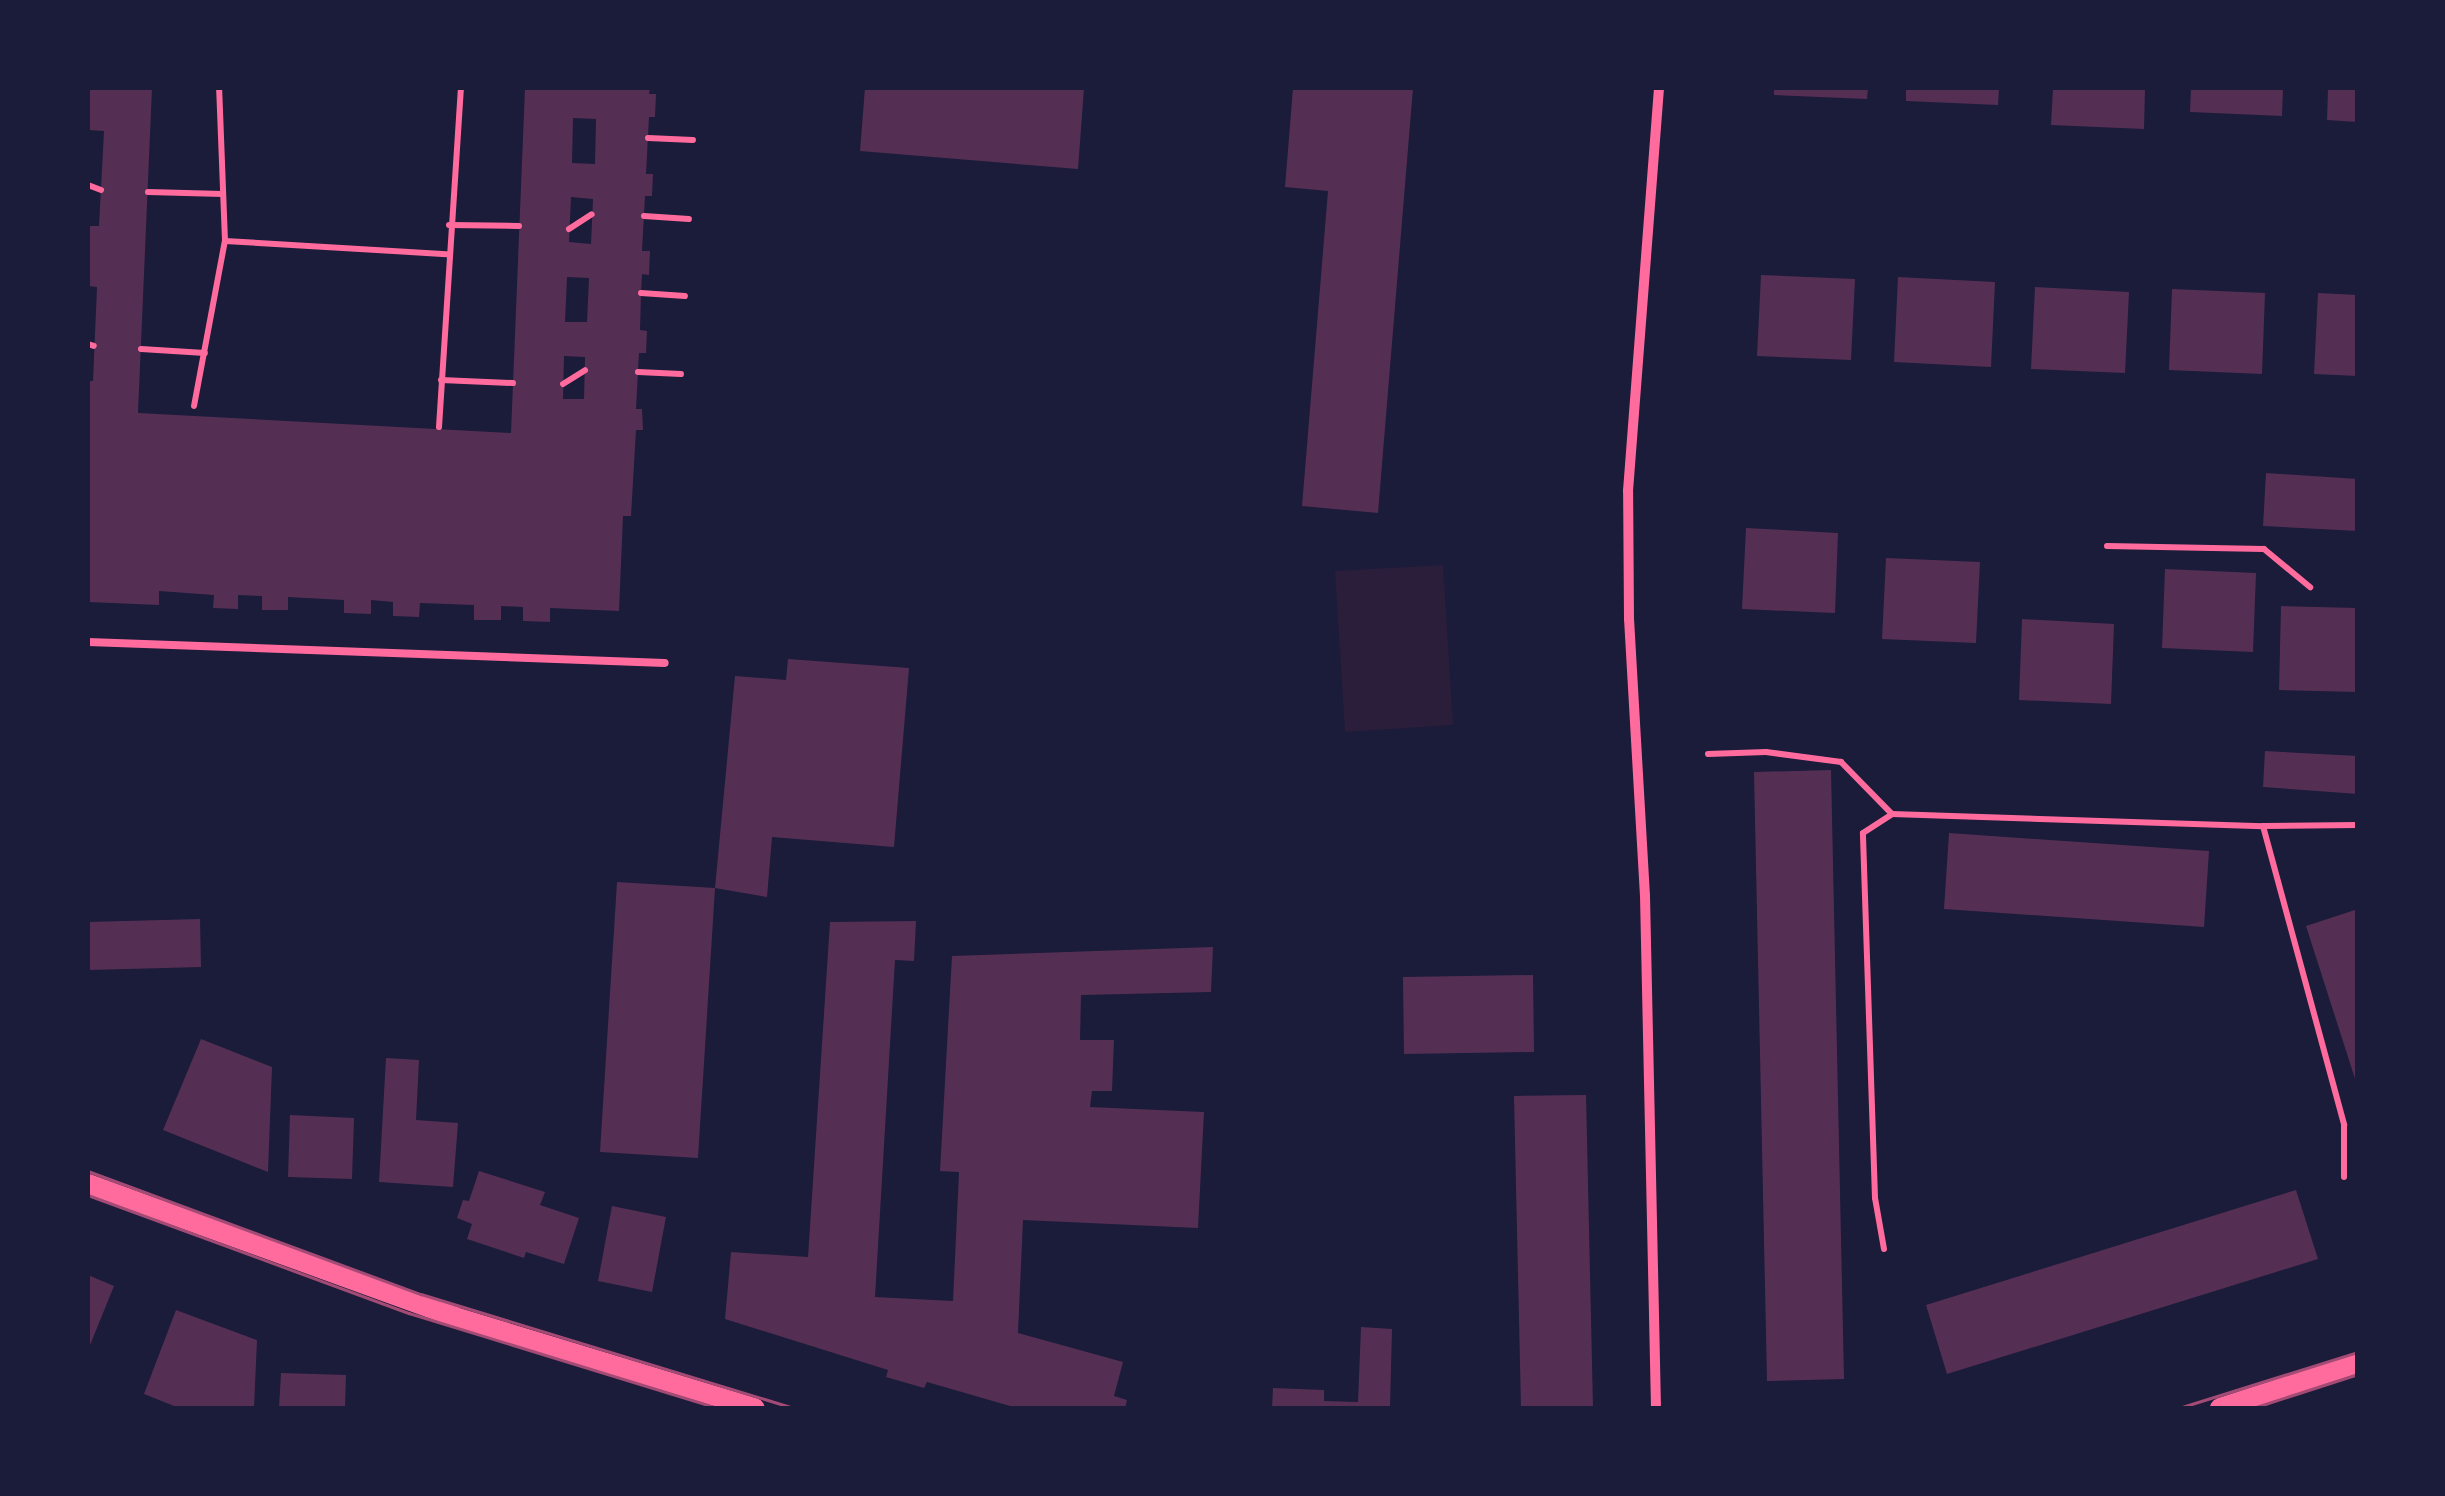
<!DOCTYPE html>
<html>
<head>
<meta charset="utf-8">
<style>
	body { margin:0 }
	#map { position:relative; width:2445px; height:1496px; overflow:hidden; background:#1b1b3a; font-family:Signika,sans-serif }
	div>[style] { position:absolute }
	.green>* { inset:0; background:#2a1e3b }
	.building>* { inset:0; background:#542f53 }
	.path>* { height:6px; margin:-3px; padding:0 3px; transform-origin:3px; border-radius:3px; background:#ff6b9d }
	.service>* { height:8px; margin:-4px; padding:0 4px; transform-origin:4px; border-radius:4px; background:#ff6b9d }
	.minor>* { height:10px; margin:-5px; padding:0 5px; transform-origin:5px; border-radius:5px; background:#ff6b9d }
	.secondary>* { height:20px; margin:-10px; padding:0 10px; transform-origin:10px; border-radius:10px; background:#ff6b9d }
	.tram>* { height:2.5px; margin:-1.25px; padding:0 1.25px; transform-origin:1.25px; border-radius:1.25px; background:#a44b75 }
	span { translate:-50% -50%; white-space:nowrap; text-align:center; line-height:1.15; -webkit-text-stroke:10px #1b1b3a; paint-order:stroke }
	.frame { position:absolute; inset:0; border:90px solid #1b1b3a; pointer-events:none }
</style>
</head>
<body>
<div id="map">
	<div class="green">
		<i style="clip-path:polygon(1443px 565px,1453px 725px,1345px 732px,1335px 571px)"></i>
	</div>
	<div class="building">
		<i style="clip-path:polygon(evenodd,88px 88px,152px 88px,138px 413px,511px 433px,525px 88px,650px 88px,649px 94px,656px 94px,655px 117px,649px 117px,646px 174px,653px 174px,652px 196px,645px 196px,642px 251px,650px 251px,649px 275px,642px 274px,641px 293px,640px 330px,647px 331px,646px 353px,639px 353px,636px 409px,642px 409px,643px 430px,636px 430px,631px 516px,623px 516px,619px 611px,550px 608px,550px 622px,523px 621px,523px 607px,501px 606px,501px 620px,474px 620px,474px 605px,420px 603px,419px 617px,393px 616px,393px 602px,371px 600px,371px 614px,344px 613px,344px 600px,288px 597px,288px 610px,262px 610px,262px 596px,238px 595px,238px 609px,213px 608px,214px 595px,159px 591px,159px 605px,88px 602px,88px 381px,93px 381px,97px 287px,88px 286px,88px 226px,99px 226px,104px 131px,88px 130px,88px 88px,573px 118px,596px 119px,595px 164px,572px 163px,573px 118px,88px 88px,571px 197px,593px 199px,591px 244px,569px 242px,571px 197px,88px 88px,567px 277px,589px 278px,587px 322px,565px 322px,567px 277px,88px 88px,564px 356px,585px 357px,584px 399px,563px 399px,564px 356px)"></i>
		<i style="clip-path:polygon(865px 88px,1084px 88px,1078px 169px,860px 151px)"></i>
		<i style="clip-path:polygon(1293px 88px,1413px 88px,1378px 513px,1302px 506px,1328px 191px,1285px 187px)"></i>
		<i style="clip-path:polygon(1774px 88px,1868px 88px,1867px 99px,1774px 95px)"></i>
		<i style="clip-path:polygon(1906px 88px,1999px 88px,1998px 105px,1906px 101px)"></i>
		<i style="clip-path:polygon(2053px 88px,2145px 88px,2144px 129px,2051px 125px)"></i>
		<i style="clip-path:polygon(2191px 88px,2283px 88px,2282px 116px,2190px 112px)"></i>
		<i style="clip-path:polygon(2328px 88px,2358px 88px,2358px 122px,2327px 120px)"></i>
		<i style="clip-path:polygon(1761px 275px,1855px 279px,1851px 360px,1757px 356px)"></i>
		<i style="clip-path:polygon(1898px 277px,1995px 282px,1991px 367px,1894px 362px)"></i>
		<i style="clip-path:polygon(2035px 287px,2129px 292px,2125px 373px,2031px 369px)"></i>
		<i style="clip-path:polygon(2172px 289px,2265px 293px,2262px 374px,2169px 370px)"></i>
		<i style="clip-path:polygon(2318px 293px,2358px 295px,2358px 376px,2314px 374px)"></i>
		<i style="clip-path:polygon(2266px 473px,2358px 479px,2358px 531px,2263px 526px)"></i>
		<i style="clip-path:polygon(1746px 528px,1838px 533px,1835px 613px,1742px 609px)"></i>
		<i style="clip-path:polygon(1886px 558px,1980px 562px,1976px 643px,1882px 639px)"></i>
		<i style="clip-path:polygon(2165px 569px,2256px 573px,2253px 652px,2162px 648px)"></i>
		<i style="clip-path:polygon(2281px 606px,2358px 608px,2358px 692px,2279px 690px)"></i>
		<i style="clip-path:polygon(2022px 619px,2114px 624px,2111px 704px,2019px 700px)"></i>
		<i style="clip-path:polygon(788px 659px,909px 668px,894px 847px,772px 837px,767px 897px,715px 888px,735px 676px,786px 680px)"></i>
		<i style="clip-path:polygon(2265px 751px,2358px 756px,2358px 794px,2263px 787px)"></i>
		<i style="clip-path:polygon(1831px 770px,1844px 1379px,1767px 1381px,1754px 772px)"></i>
		<i style="clip-path:polygon(1949px 833px,2209px 851px,2204px 927px,1944px 909px)"></i>
		<i style="clip-path:polygon(617px 882px,715px 888px,698px 1158px,600px 1152px)"></i>
		<i style="clip-path:polygon(2358px 909px,2358px 1085px,2357px 1085px,2306px 926px)"></i>
		<i style="clip-path:polygon(200px 919px,201px 967px,89px 970px,88px 922px)"></i>
		<i style="clip-path:polygon(916px 921px,914px 961px,895px 960px,875px 1297px,953px 1301px,959px 1172px,940px 1171px,952px 956px,1213px 947px,1211px 992px,1081px 995px,1080px 1040px,1114px 1040px,1112px 1091px,1092px 1091px,1090px 1107px,1204px 1112px,1198px 1228px,1023px 1220px,1018px 1333px,1123px 1362px,1114px 1396px,1127px 1400px,1125px 1408px,1017px 1408px,927px 1382px,924px 1388px,886px 1377px,888px 1370px,725px 1319px,731px 1252px,808px 1257px,830px 922px)"></i>
		<i style="clip-path:polygon(1533px 975px,1534px 1052px,1404px 1054px,1403px 977px)"></i>
		<i style="clip-path:polygon(201px 1039px,272px 1067px,268px 1172px,163px 1130px)"></i>
		<i style="clip-path:polygon(386px 1058px,419px 1060px,416px 1120px,458px 1123px,453px 1187px,379px 1182px)"></i>
		<i style="clip-path:polygon(1586px 1095px,1593px 1408px,1521px 1408px,1514px 1096px)"></i>
		<i style="clip-path:polygon(290px 1115px,354px 1118px,352px 1179px,288px 1177px)"></i>
		<i style="clip-path:polygon(479px 1171px,545px 1192px,540px 1205px,579px 1218px,564px 1264px,526px 1252px,524px 1258px,467px 1239px,472px 1224px,457px 1218px,463px 1200px,469px 1201px)"></i>
		<i style="clip-path:polygon(2296px 1190px,2318px 1259px,1947px 1374px,1926px 1305px)"></i>
		<i style="clip-path:polygon(612px 1206px,666px 1217px,652px 1292px,598px 1281px)"></i>
		<i style="clip-path:polygon(88px 1275px,114px 1286px,88px 1350px)"></i>
		<i style="clip-path:polygon(176px 1310px,257px 1340px,254px 1408px,179px 1408px,144px 1394px)"></i>
		<i style="clip-path:polygon(1361px 1327px,1392px 1329px,1390px 1408px,1272px 1408px,1273px 1388px,1324px 1390px,1324px 1401px,1358px 1402px)"></i>
		<i style="clip-path:polygon(281px 1373px,346px 1375px,345px 1408px,279px 1408px)"></i>
	</div>
	<div class="path">
		<i style="left:648px;top:138px;width:45px;rotate:2.5deg"></i>
		<i style="left:88px;top:185px;width:14px;rotate:21deg"></i>
		<i style="left:148px;top:192px;width:75px;rotate:1.5deg"></i>
		<i style="left:644px;top:216px;width:45px;rotate:3.8deg"></i>
		<i style="left:449px;top:225px;width:70px;rotate:0.8deg"></i>
		<i style="left:569px;top:229px;width:27px;rotate:-33deg"></i>
		<i style="left:225px;top:241px;width:222px;rotate:3.4deg"></i>
		<i style="left:641px;top:293px;width:44px;rotate:3.9deg"></i>
		<i style="left:88px;top:344px;width:6px;rotate:18deg"></i>
		<i style="left:141px;top:349px;width:64px;rotate:3.6deg"></i>
		<i style="left:638px;top:372px;width:43px;rotate:2.7deg"></i>
		<i style="left:441px;top:380px;width:72px;rotate:2.4deg"></i>
		<i style="left:563px;top:384px;width:26px;rotate:-32deg"></i>
		<i style="left:194px;top:406px;width:168px;rotate:-79.4deg"></i>
		<i style="left:225px;top:241px;width:153px;rotate:-92.2deg"></i>
		<i style="left:439px;top:427px;width:340px;rotate:-86.3deg"></i>
		<i style="left:2107px;top:546px;width:157px;rotate:1.1deg"></i>
		<i style="left:2264px;top:549px;width:60px;rotate:39.6deg"></i>
		<i style="left:1708px;top:754px;width:58px;rotate:-2deg"></i>
		<i style="left:1766px;top:752px;width:76px;rotate:7.6deg"></i>
		<i style="left:1841px;top:762px;width:73px;rotate:45.6deg"></i>
		<i style="left:2263px;top:826px;width:310px;rotate:74.8deg"></i>
		<i style="left:2344px;top:1125px;width:52px;rotate:90deg"></i>
		<i style="left:1884px;top:1249px;width:52px;rotate:-100deg"></i>
		<i style="left:1875px;top:1198px;width:365px;rotate:-91.9deg"></i>
		<i style="left:1863px;top:833px;width:35px;rotate:-33deg"></i>
		<i style="left:1892px;top:814px;width:371px;rotate:1.9deg"></i>
		<i style="left:2263px;top:826px;width:95px;rotate:-0.6deg"></i>
	</div>
	<div class="service">
		<i style="left:88px;top:642px;width:577px;rotate:2.08deg"></i>
	</div>
	<div class="minor">
		<i style="left:1656px;top:1408px;width:512px;rotate:-91.23deg"></i>
		<i style="left:1645px;top:896px;width:277px;rotate:-93.3deg"></i>
		<i style="left:1629px;top:619px;width:128px;rotate:-90.4deg"></i>
		<i style="left:1628px;top:491px;width:404px;rotate:-85.6deg"></i>
	</div>
	<div class="secondary">
		<i style="left:88px;top:1184px;width:390px;rotate:19.9deg"></i>
		<i style="left:455px;top:1317px;width:313px;rotate:16.9deg"></i>
		<i style="left:2220px;top:1408px;width:145px;rotate:-18.1deg"></i>
	</div>
	<div class="tram">
		<i style="left:88px;top:1171px;width:355px;rotate:20.3deg"></i>
		<i style="left:421px;top:1294px;width:391px;rotate:17deg"></i>
		<i style="left:88px;top:1195px;width:342px;rotate:20.2deg"></i>
		<i style="left:409px;top:1313px;width:323px;rotate:17.1deg"></i>
		<i style="left:2179px;top:1408px;width:188px;rotate:-17.4deg"></i>
		<i style="left:2253px;top:1408px;width:110px;rotate:-17.9deg"></i>
	</div>
	<div class="frame"></div>
</div>
</body>
</html>
